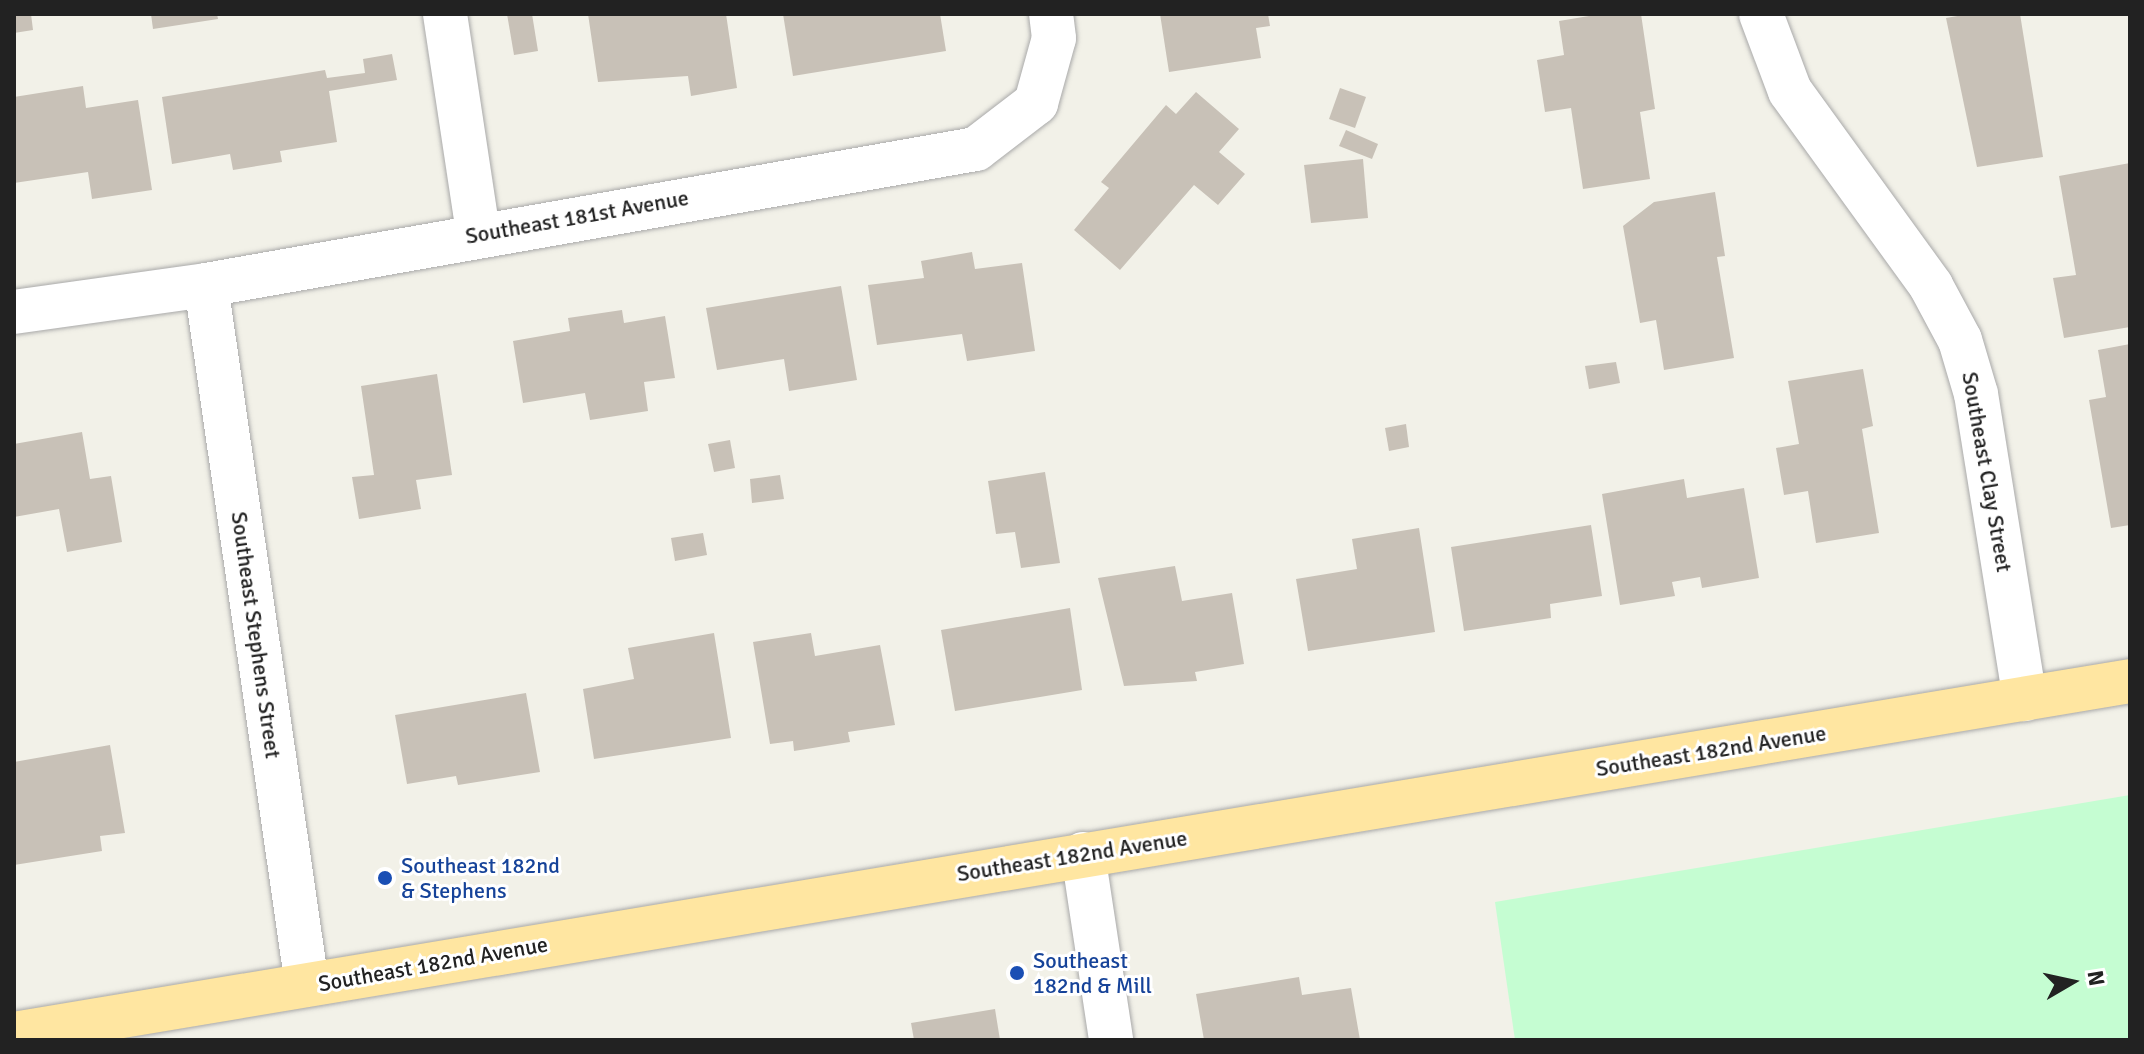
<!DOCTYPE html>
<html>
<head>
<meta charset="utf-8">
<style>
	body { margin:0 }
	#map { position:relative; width:2144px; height:1054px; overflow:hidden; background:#f2f1e8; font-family:Signika,sans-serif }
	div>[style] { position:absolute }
	.park>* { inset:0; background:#c5fdd2 }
	.building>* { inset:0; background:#c8c1b7 }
	.roads { filter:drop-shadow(0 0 2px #a9a9a9) drop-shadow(0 0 2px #a9a9a9) }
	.minor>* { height:44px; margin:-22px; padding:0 22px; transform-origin:22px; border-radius:22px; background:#fff }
	.major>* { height:44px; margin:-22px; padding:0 22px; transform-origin:22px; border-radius:22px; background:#ffe6a1 }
	.dots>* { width:22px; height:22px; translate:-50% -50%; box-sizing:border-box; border:4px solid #fff; border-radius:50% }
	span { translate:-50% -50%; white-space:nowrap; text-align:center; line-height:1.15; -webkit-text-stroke:6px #fff; paint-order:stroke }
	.street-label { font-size:22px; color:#222 }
	.transit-label { font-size:22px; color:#164399 }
	.left { translate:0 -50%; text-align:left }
	.frame { position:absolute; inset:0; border:16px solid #222; pointer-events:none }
	.north { position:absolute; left:2032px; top:942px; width:80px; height:80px; -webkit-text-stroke:6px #fff; paint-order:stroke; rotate:81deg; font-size:22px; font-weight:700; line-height:32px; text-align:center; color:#222 }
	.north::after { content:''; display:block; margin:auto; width:28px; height:36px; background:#222; clip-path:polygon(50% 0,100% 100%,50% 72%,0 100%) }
</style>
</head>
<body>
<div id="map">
	<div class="park">
		<i style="clip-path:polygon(2130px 795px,2130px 1040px,1515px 1040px,1495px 902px)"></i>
	</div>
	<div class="building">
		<i style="clip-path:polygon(14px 14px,31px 14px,33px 30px,14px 33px)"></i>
		<i style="clip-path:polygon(151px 14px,217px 14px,218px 19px,153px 29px)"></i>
		<i style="clip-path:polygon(507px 14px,532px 14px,538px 51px,514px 55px)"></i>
		<i style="clip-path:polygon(588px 14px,726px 14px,737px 88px,691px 96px,688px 76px,598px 82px)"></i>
		<i style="clip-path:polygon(783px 14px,940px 14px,946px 51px,793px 76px)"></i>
		<i style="clip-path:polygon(1160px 14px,1268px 14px,1270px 26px,1256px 28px,1261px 58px,1169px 72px)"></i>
		<i style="clip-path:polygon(1601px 14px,1641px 14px,1655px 109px,1640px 112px,1650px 179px,1583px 189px,1571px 108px,1545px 112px,1537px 60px,1564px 55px,1559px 21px)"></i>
		<i style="clip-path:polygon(1969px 14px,2020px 14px,2043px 157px,1977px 167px,1946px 18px)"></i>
		<i style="clip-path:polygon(392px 54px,397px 80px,329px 91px,337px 142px,280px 151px,282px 162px,233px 170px,230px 154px,172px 164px,162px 97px,325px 70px,327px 78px,365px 73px,363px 59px)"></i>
		<i style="clip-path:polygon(83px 86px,86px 108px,138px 100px,152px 190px,92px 199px,88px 172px,14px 183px,14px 97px)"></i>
		<i style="clip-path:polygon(1340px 88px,1366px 97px,1355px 128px,1329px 119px)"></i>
		<i style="clip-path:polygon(1196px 92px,1239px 129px,1219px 152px,1245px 174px,1218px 205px,1194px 185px,1120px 270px,1074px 230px,1109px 188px,1101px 182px,1166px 105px,1176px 114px)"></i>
		<i style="clip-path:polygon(1346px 130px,1378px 144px,1372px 159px,1339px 146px)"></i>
		<i style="clip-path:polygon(1363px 159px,1368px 218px,1311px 223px,1304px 165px)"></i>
		<i style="clip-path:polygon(2130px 163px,2130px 327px,2064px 338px,2053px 278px,2076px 275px,2059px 176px)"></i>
		<i style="clip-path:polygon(1715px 192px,1725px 256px,1717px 257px,1734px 358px,1664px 370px,1656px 320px,1640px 323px,1623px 226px,1654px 202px)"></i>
		<i style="clip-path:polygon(972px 252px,975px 269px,1022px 263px,1035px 351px,967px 361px,962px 334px,877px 345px,868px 285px,924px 278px,921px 261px)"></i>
		<i style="clip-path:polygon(841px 286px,857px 380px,789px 391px,784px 359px,717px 370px,706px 308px)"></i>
		<i style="clip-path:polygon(622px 310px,624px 323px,665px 316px,675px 378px,644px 382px,648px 411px,590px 420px,585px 393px,523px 403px,513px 341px,570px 331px,568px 318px)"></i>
		<i style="clip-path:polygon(2130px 344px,2130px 525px,2111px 528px,2089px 400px,2106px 397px,2098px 350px)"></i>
		<i style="clip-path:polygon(1616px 362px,1620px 383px,1589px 389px,1585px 366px)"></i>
		<i style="clip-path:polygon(1863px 369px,1873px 426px,1862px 429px,1879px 533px,1816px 543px,1808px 491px,1784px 495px,1776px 448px,1799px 444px,1788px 381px)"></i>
		<i style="clip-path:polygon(437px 374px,452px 475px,416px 480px,421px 509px,359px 519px,352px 477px,374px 475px,361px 386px)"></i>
		<i style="clip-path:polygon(1406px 424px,1409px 447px,1389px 451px,1385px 428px)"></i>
		<i style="clip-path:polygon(82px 432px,90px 479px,111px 476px,122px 542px,67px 552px,59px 509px,14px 517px,14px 444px)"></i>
		<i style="clip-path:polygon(730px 440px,735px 468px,714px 472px,708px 444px)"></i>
		<i style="clip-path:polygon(1045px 472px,1060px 563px,1021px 568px,1015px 532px,996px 534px,988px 481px)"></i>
		<i style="clip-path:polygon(780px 475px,784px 499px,752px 503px,750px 479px)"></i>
		<i style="clip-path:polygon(1684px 479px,1687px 498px,1744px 488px,1759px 578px,1702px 588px,1700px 577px,1672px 582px,1675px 596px,1620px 605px,1602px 494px)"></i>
		<i style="clip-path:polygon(1591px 525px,1602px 596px,1550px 604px,1551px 618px,1464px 631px,1451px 547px)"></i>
		<i style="clip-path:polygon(1419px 528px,1435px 632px,1308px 651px,1296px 579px,1357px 569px,1352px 539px)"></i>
		<i style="clip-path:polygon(703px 533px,707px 555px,675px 561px,671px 538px)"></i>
		<i style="clip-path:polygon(1175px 566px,1182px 601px,1232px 593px,1244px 664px,1195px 672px,1197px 681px,1124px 686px,1098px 578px)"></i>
		<i style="clip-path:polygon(1070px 608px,1082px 690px,955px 711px,941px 630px)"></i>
		<i style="clip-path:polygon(714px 633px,731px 738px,594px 759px,583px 689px,634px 679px,628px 648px)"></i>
		<i style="clip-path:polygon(811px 633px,815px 656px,880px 645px,895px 725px,848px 732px,850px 742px,794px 751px,793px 741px,770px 744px,753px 642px)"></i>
		<i style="clip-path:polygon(526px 693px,540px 772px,458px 785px,456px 776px,407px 784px,395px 715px)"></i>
		<i style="clip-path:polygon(110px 745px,125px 833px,100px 836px,102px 851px,14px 865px,14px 762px)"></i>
		<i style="clip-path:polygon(1299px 977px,1302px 995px,1351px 988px,1360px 1040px,1204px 1040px,1196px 994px)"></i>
		<i style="clip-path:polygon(995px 1009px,1000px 1040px,914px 1040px,911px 1023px)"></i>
	</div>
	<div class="roads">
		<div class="minor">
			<i style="left:445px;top:14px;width:221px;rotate:81.4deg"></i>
			<i style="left:1761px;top:14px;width:82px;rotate:69.4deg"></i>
			<i style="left:1790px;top:91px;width:241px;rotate:54.1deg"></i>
			<i style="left:1931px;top:286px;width:61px;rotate:61.8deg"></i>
			<i style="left:1960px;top:340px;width:56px;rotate:73.5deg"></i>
			<i style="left:1976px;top:394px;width:309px;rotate:80.9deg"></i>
			<i style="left:206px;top:285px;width:707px;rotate:81.79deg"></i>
			<i style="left:14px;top:312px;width:194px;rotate:-8deg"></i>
			<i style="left:206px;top:285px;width:782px;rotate:-10.02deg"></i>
			<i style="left:976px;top:149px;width:76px;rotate:-37.5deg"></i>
			<i style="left:1036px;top:103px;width:67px;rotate:-74.5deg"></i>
			<i style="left:1054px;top:38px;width:24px;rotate:-97deg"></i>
			<i style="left:1083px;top:854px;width:188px;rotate:81.4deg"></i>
		</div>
		<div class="major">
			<i style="left:14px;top:1034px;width:2145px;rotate:-9.47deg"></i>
		</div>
	</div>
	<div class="dots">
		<i style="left:385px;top:878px;background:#1a4fb4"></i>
		<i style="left:1017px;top:973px;background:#1a4fb4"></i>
	</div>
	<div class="street-label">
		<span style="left:577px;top:217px;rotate:-10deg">Southeast 181st Avenue</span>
		<span style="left:1987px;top:472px;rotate:80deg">Southeast Clay Street</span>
		<span style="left:256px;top:635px;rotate:82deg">Southeast Stephens Street</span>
		<span style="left:1711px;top:751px;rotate:-9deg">Southeast 182nd Avenue</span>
		<span style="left:1072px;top:856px;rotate:-9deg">Southeast 182nd Avenue</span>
		<span style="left:433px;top:964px;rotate:-10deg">Southeast 182nd Avenue</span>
	</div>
	<div class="transit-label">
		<span class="left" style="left:401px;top:878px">Southeast 182nd<br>&amp; Stephens</span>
		<span class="left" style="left:1033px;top:973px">Southeast<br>182nd &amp; Mill</span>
	</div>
	<div class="frame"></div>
	<div class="north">N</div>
</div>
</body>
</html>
